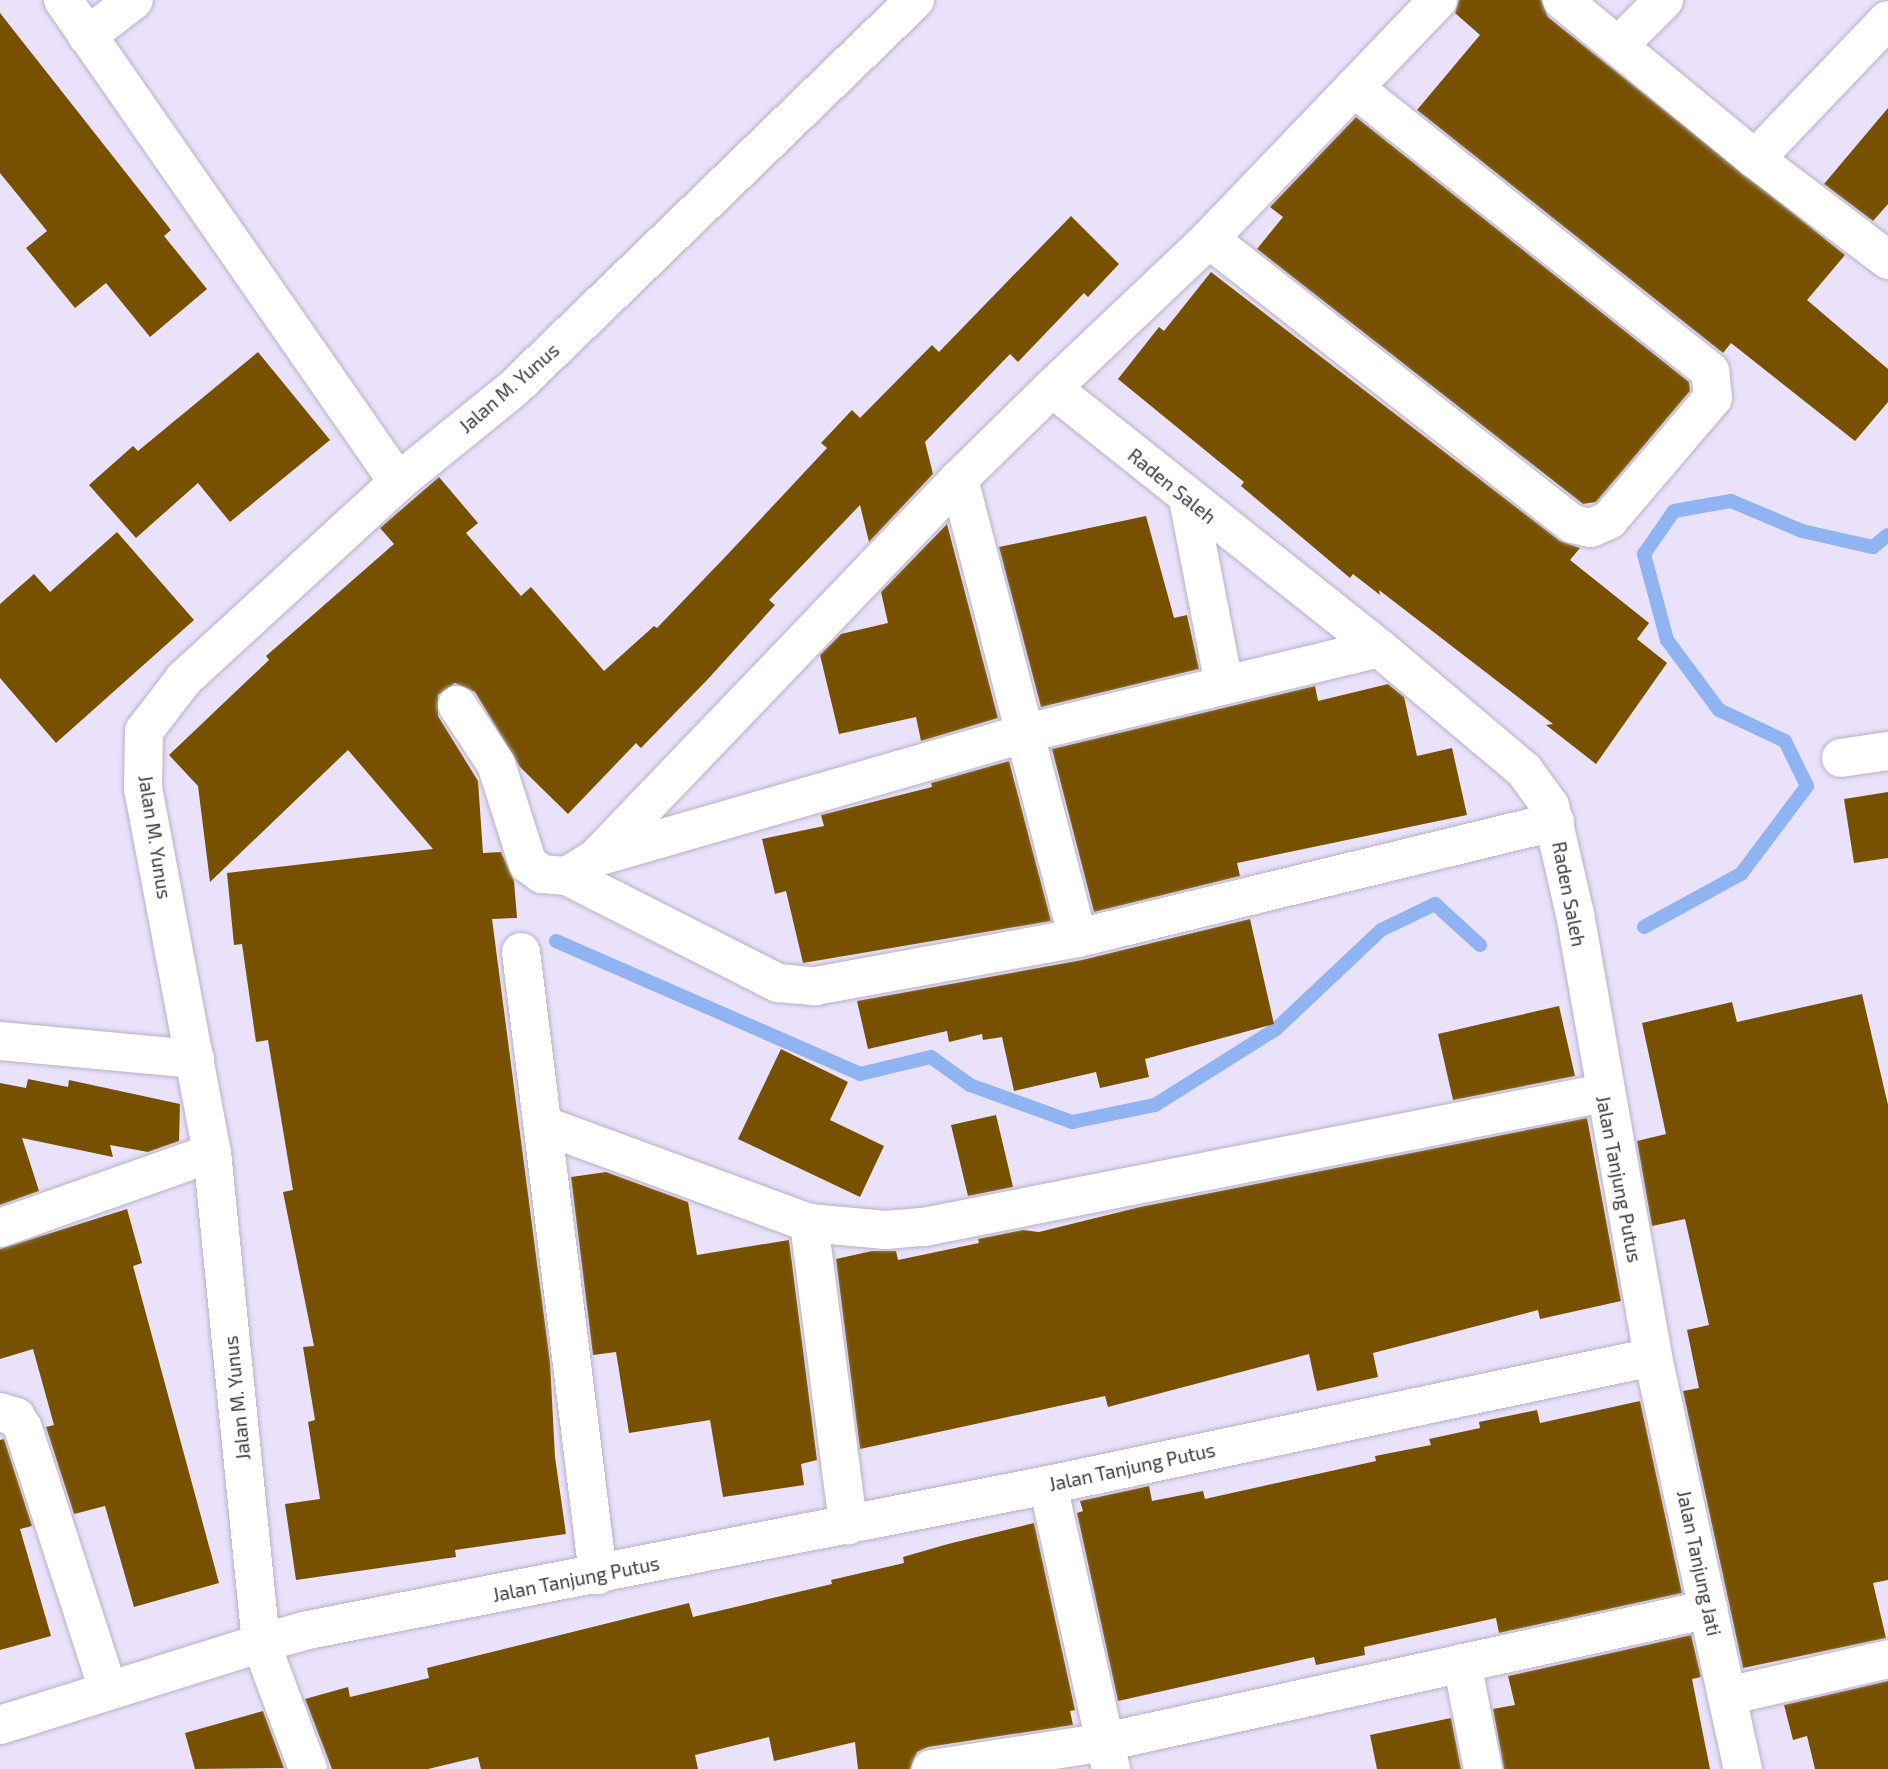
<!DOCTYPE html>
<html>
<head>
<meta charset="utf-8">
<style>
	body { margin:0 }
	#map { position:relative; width:1888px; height:1769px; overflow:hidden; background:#eae2fa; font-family:"Exo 2",sans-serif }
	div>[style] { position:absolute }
	.stream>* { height:14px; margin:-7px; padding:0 7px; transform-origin:7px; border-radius:7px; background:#8fb4f1 }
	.building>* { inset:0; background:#775100 }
	.roads { filter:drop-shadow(0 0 2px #b8b1c7) drop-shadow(0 0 2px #b8b1c7) }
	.minor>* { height:38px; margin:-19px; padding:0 19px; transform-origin:19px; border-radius:19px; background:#fff }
	.tertiary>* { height:38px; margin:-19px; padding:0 19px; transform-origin:19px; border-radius:19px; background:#fff }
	span { translate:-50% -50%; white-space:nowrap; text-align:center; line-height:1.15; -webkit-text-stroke:7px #fff; paint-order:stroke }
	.street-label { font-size:19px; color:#3a3740 }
</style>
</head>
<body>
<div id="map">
	<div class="stream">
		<i style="left:1644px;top:927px;width:111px;rotate:-28.7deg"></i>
		<i style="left:1741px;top:874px;width:110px;rotate:-53.1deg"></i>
		<i style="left:1807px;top:786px;width:50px;rotate:-116.1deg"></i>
		<i style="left:1785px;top:741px;width:73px;rotate:-154.8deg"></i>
		<i style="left:1719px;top:710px;width:87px;rotate:-126.6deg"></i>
		<i style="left:1667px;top:640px;width:89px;rotate:-105deg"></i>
		<i style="left:1644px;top:554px;width:52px;rotate:-55.1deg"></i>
		<i style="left:1674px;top:511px;width:58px;rotate:-10deg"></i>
		<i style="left:1731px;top:501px;width:77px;rotate:22.9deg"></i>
		<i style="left:1802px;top:531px;width:73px;rotate:12.7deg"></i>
		<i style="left:1873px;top:547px;width:19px;rotate:-39deg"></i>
		<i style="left:556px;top:941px;width:332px;rotate:23.6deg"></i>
		<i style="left:860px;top:1074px;width:73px;rotate:-13.5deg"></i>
		<i style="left:931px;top:1057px;width:48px;rotate:35.7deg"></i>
		<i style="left:970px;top:1085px;width:109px;rotate:19.9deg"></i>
		<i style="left:1072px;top:1122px;width:85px;rotate:-11.6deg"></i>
		<i style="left:1155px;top:1105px;width:143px;rotate:-32.1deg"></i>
		<i style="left:1276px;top:1029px;width:144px;rotate:-43.3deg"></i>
		<i style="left:1381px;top:930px;width:60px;rotate:-25.7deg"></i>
		<i style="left:1435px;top:904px;width:61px;rotate:42.3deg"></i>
	</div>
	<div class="building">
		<i style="clip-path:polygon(1459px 0,1541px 0,1548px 17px,1845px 255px,1807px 300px,1888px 369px,1888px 402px,1855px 441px,1731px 343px,1723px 353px,1417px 110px,1480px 35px,1455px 13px)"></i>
		<i style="clip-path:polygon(0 13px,171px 230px,164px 236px,207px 289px,150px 337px,106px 283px,75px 308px,26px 248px,47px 231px,0 173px)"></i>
		<i style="clip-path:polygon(1888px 108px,1888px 204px,1873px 221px,1824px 184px)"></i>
		<i style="clip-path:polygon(1356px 117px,1689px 382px,1690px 391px,1596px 502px,1583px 504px,1257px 249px,1283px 217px,1270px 207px)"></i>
		<i style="clip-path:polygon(1071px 216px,1119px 264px,1088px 297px,1084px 293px,1018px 362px,1010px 354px,925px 442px,933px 474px,869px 542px,860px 505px,769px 600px,775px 605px,708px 679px,641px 748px,636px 743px,568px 814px,520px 767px,475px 692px,455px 683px,438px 695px,438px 716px,478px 781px,483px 853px,501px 852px,514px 881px,517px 918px,492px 919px,550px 1362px,555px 1457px,566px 1534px,455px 1550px,456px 1557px,296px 1580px,285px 1504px,320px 1499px,308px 1422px,315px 1420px,303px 1347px,314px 1346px,283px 1192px,293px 1190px,268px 1040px,256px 1042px,242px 944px,234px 945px,227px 873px,433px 849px,348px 750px,210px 882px,198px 786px,169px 755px,269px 660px,266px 656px,394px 544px,380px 528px,439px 477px,478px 523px,466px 533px,521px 596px,531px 587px,604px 671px,654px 626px,657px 628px,728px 554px,827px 448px,821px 443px,852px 410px,860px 418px,932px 345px,939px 352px)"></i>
		<i style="clip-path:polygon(1211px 272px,1560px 541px,1580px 548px,1570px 560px,1649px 623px,1637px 639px,1667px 663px,1596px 764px,1546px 725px,1553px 724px,1379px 590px,1380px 595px,1353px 574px,1350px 578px,1241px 486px,1244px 482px,1118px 379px,1159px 327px,1164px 331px)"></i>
		<i style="clip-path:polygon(258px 352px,330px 440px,230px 522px,198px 483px,136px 538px,89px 485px,133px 446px,138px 451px)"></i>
		<i style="clip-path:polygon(1146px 516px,1174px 618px,1187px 615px,1199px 669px,1041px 707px,999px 547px)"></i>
		<i style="clip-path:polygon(947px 524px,998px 718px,921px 741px,916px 717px,839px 734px,820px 655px,841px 634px,888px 623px,881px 592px)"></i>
		<i style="clip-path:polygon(117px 532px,194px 620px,56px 743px,0 678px,0 604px,34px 574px,50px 592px)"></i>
		<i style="clip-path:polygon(1388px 684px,1404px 697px,1417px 756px,1452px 748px,1467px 815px,1237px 863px,1240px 876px,1094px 912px,1052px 749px,1315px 686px,1318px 701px)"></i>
		<i style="clip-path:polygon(1009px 761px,1051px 921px,803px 963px,786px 891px,775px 894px,762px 839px,824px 826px,821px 815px,932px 787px,931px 783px)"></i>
		<i style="clip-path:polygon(1888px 792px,1888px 858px,1854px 863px,1844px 799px)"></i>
		<i style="clip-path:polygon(1250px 919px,1274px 1024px,1145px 1059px,1149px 1077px,1100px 1088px,1096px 1072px,1014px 1091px,1002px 1037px,983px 1040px,982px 1034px,949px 1042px,947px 1031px,868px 1049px,857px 1001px,1082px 960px)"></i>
		<i style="clip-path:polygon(1862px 994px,1888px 1105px,1888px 1580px,1873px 1583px,1886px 1638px,1743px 1668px,1683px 1391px,1699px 1388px,1687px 1330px,1709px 1325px,1685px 1219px,1652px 1226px,1637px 1141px,1666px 1134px,1642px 1023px,1732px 1002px,1737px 1022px)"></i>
		<i style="clip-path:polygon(1559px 1006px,1575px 1076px,1453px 1100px,1438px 1034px)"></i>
		<i style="clip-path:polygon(781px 1049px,848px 1082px,830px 1120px,884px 1146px,860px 1197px,738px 1139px)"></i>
		<i style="clip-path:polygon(28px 1079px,68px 1087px,69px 1080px,180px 1104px,179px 1141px,148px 1152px,110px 1145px,113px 1157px,22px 1138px,39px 1191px,0 1205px,0 1083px,26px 1088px)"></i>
		<i style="clip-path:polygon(996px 1115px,1013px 1187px,968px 1196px,951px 1125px)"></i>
		<i style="clip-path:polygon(1587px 1118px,1621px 1301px,1540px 1319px,1538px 1310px,1373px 1353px,1378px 1377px,1317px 1391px,1309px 1354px,1108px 1407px,1105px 1396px,860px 1449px,836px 1259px,872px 1251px,896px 1251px,898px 1260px,979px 1243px,978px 1239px,1023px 1230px,1039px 1232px,1140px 1207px)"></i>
		<i style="clip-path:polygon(606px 1172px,688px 1202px,697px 1255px,789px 1240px,817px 1460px,801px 1464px,804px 1485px,723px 1497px,710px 1420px,629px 1433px,616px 1352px,593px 1355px,571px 1177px)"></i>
		<i style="clip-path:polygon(127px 1209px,142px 1263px,133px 1266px,219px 1583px,134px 1607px,105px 1506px,74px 1514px,46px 1427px,54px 1425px,33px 1349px,0 1359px,0 1249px)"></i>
		<i style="clip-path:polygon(1640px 1401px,1682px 1593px,1499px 1633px,1496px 1618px,1364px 1647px,1365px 1655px,1316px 1665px,1314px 1657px,1118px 1701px,1077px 1513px,1083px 1511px,1080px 1501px,1149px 1486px,1152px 1501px,1203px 1491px,1205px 1499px,1376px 1461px,1375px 1456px,1431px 1445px,1429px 1439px,1480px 1428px,1479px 1422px,1537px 1410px,1540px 1423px)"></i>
		<i style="clip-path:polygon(4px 1439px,32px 1526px,20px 1529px,51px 1636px,0 1650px,0 1440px)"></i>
		<i style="clip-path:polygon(1034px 1523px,1075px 1710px,1070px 1711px,1073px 1725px,928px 1747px,917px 1752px,910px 1769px,858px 1769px,855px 1742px,774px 1761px,769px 1737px,695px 1755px,698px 1769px,481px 1769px,478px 1757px,428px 1769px,332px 1769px,305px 1699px,348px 1687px,350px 1697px,429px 1678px,427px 1668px,689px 1603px,693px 1617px,832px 1584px,831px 1580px,904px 1563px,903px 1557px,948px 1544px)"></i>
		<i style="clip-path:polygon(1691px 1635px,1701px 1677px,1692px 1679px,1710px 1769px,1504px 1769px,1493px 1709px,1515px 1705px,1508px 1676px)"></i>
		<i style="clip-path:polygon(1888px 1681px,1888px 1769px,1815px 1769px,1807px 1736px,1793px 1740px,1784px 1705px)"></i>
		<i style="clip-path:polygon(263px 1711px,284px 1768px,195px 1769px,185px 1733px)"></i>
		<i style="clip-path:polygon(1451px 1718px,1461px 1769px,1377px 1769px,1370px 1735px)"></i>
	</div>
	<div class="roads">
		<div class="minor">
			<i style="left:63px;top:0;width:587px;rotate:55.2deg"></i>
			<i style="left:1438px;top:0;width:331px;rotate:133.8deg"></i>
			<i style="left:1209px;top:239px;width:216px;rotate:136.5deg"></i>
			<i style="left:1052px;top:388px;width:418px;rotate:38.5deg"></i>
			<i style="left:1379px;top:648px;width:189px;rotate:40.1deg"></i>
			<i style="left:1524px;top:770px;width:44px;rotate:54.2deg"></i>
			<i style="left:1550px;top:806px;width:111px;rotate:77deg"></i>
			<i style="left:1575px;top:914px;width:450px;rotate:80deg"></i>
			<i style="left:1653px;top:1357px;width:422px;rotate:77.7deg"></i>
			<i style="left:1562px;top:0;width:250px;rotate:39.5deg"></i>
			<i style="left:1755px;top:159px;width:167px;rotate:37.2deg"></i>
			<i style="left:87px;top:36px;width:59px;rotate:-37.5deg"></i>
			<i style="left:1619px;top:45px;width:64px;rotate:-45deg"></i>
			<i style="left:1755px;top:159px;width:192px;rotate:-46.3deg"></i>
			<i style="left:1209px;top:239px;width:462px;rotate:38.1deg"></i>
			<i style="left:1573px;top:524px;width:18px;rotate:13deg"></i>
			<i style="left:1591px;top:528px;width:20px;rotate:-24deg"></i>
			<i style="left:1609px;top:520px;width:160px;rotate:-49.6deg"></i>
			<i style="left:1713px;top:398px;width:27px;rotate:-96deg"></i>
			<i style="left:1710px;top:371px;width:455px;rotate:-141.5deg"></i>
			<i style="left:959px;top:479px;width:474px;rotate:75.5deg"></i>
			<i style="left:1188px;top:499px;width:189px;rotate:79deg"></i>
			<i style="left:457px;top:705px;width:71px;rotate:56.5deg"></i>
			<i style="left:496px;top:764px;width:105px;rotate:72.3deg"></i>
			<i style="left:528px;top:864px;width:17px;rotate:36deg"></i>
			<i style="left:542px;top:874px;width:25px;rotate:5deg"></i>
			<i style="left:567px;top:876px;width:36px;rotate:-32deg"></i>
			<i style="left:597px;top:857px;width:523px;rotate:-46.24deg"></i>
			<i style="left:959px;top:479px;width:130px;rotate:-44.4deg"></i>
			<i style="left:1841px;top:758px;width:48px;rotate:-8.5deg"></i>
			<i style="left:597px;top:857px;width:447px;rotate:-16.1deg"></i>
			<i style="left:1026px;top:733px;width:363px;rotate:-13.5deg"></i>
			<i style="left:567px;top:876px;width:237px;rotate:26.9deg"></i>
			<i style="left:778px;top:983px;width:38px;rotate:5deg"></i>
			<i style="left:816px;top:986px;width:266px;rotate:-10.4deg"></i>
			<i style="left:1078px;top:938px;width:491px;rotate:-13.7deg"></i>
			<i style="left:521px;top:952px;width:628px;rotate:82.95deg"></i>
			<i style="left:0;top:1041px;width:196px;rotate:5.3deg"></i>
			<i style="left:543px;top:1125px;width:283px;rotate:20.2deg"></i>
			<i style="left:809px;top:1223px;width:77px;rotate:5.2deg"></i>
			<i style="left:886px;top:1230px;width:38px;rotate:-5deg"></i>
			<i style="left:924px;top:1227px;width:692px;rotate:-11.16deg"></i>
			<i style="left:809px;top:1223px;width:305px;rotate:82.6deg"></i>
			<i style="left:0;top:1228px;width:225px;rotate:-19.5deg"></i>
			<i style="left:0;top:1412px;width:17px;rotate:17deg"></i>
			<i style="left:16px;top:1417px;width:13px;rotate:58deg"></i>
			<i style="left:23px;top:1428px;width:274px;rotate:72deg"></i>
			<i style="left:1048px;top:1485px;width:291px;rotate:77.5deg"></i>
			<i style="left:1462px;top:1663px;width:108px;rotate:78.8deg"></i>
			<i style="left:1727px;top:1696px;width:165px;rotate:-12.9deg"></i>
			<i style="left:308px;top:1769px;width:134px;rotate:-110.5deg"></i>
			<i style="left:261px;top:1643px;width:49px;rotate:-15.5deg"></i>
			<i style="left:308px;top:1630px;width:754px;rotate:-11.09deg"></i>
			<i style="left:1048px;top:1485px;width:618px;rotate:-11.95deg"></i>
			<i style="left:931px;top:1769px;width:176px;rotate:-8.8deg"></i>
			<i style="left:1105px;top:1742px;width:618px;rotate:-12.42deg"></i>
		</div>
		<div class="tertiary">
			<i style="left:0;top:1725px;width:274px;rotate:-17.4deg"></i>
			<i style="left:261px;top:1643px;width:492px;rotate:-95.7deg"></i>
			<i style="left:212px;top:1153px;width:370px;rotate:-100.7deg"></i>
			<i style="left:143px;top:789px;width:58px;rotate:-89deg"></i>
			<i style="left:144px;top:731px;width:66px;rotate:-52.4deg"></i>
			<i style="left:184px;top:679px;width:291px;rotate:-42.6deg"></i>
			<i style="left:398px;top:482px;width:149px;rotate:-39deg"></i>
			<i style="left:514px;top:388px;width:558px;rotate:-44.06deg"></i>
		</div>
	</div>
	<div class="street-label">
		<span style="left:509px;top:388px;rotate:-41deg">Jalan M. Yunus</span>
		<span style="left:1172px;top:486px;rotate:39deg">Raden Saleh</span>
		<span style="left:155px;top:837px;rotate:81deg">Jalan M. Yunus</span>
		<span style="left:1569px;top:894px;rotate:79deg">Raden Saleh</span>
		<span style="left:1619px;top:1179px;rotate:79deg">Jalan Tanjung Putus</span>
		<span style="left:237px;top:1398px;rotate:-96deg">Jalan M. Yunus</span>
		<span style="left:1132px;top:1467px;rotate:-12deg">Jalan Tanjung Putus</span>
		<span style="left:1699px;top:1563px;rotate:78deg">Jalan Tanjung Jati</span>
		<span style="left:576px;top:1579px;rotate:-11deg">Jalan Tanjung Putus</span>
	</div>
</div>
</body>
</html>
